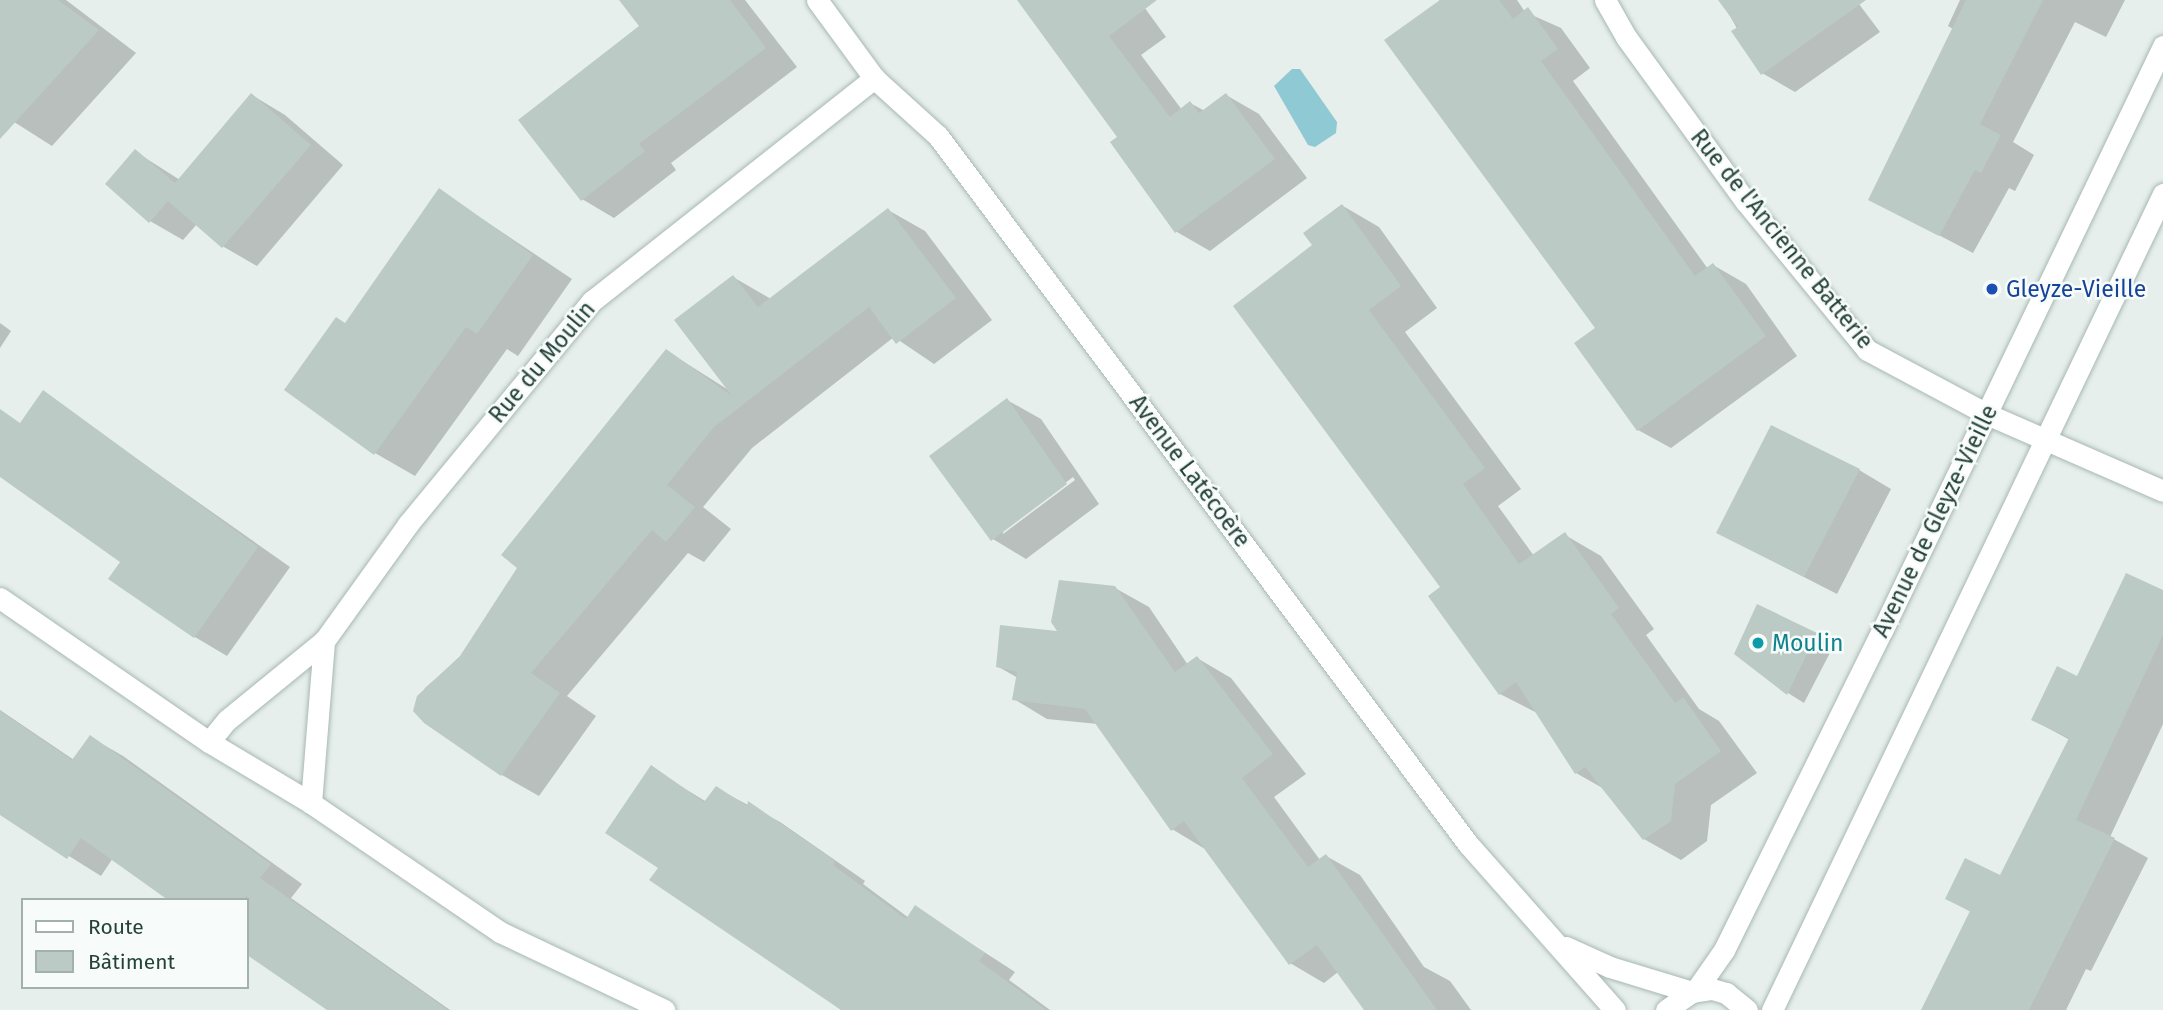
<!DOCTYPE html>
<html>
<head>
<meta charset="utf-8">
<style>
	body { margin:0 }
	#map { position:relative; width:2163px; height:1010px; overflow:hidden; background:#e6efeb; font-family:"Fira Sans",sans-serif }
	div>[style] { position:absolute }
	.water>* { inset:0; background:#8ec9d4 }
	.shadow>* { inset:0; background:#0003 }
	.building>* { inset:0; background:#bbcac4 }
	.roads { filter:drop-shadow(0 0 2px #a8b8b2) drop-shadow(0 0 2px #a8b8b2) }
	.street>* { height:21px; margin:-10.5px; padding:0 10.5px; transform-origin:10.5px; border-radius:10.5px; background:#fff }
	.dots>* { width:19px; height:19px; translate:-50% -50%; box-sizing:border-box; border:4px solid #f7fbf9; border-radius:50% }
	span { translate:-50% -50%; white-space:nowrap; text-align:center; line-height:1.15; -webkit-text-stroke:5px #f7fbf9; paint-order:stroke }
	.street-label { font-size:23px; color:#24423a }
	.transit-label { font-size:23px; color:#164399 }
	.left { translate:0 -50%; text-align:left }
	.culture-label { font-size:23px; color:#0d838f }
	.legend { position:absolute; left:21px; top:898px; width:228px; height:91px; box-sizing:border-box; background:#f7fbf9; border:2px solid #a3b1ad; margin:0; padding:9px 12px; list-style:none; font-size:21px; color:#24423a }
	.legend li { display:flex; align-items:center; gap:14px; height:35px }
	.legend b { width:35px; border:2px solid #a3b1ad }
</style>
</head>
<body>
<div id="map">
	<div class="water">
		<i style="clip-path:polygon(1292px 69px,1300px 69px,1337px 122px,1336px 133px,1315px 147px,1308px 145px,1274px 86px)"></i>
	</div>
	<div class="shadow">
		<i style="clip-path:polygon(0 0,66px 0,136px 53px,52px 146px,0 113px)"></i>
		<i style="clip-path:polygon(621px 0,745px 0,797px 67px,671px 163px,676px 170px,614px 218px,582px 199px,642px 27px)"></i>
		<i style="clip-path:polygon(1020px 0,1139px 0,1166px 37px,1141px 55px,1182px 110px,1190px 103px,1205px 111px,1226px 95px,1259px 114px,1307px 178px,1210px 251px,1177px 232px,1120px 137px)"></i>
		<i style="clip-path:polygon(1439px 0,1517px 0,1525px 12px,1561px 28px,1590px 68px,1573px 81px,1708px 269px,1713px 265px,1746px 284px,1797px 356px,1671px 448px,1638px 430px,1598px 328px)"></i>
		<i style="clip-path:polygon(1721px 0,1856px 0,1880px 32px,1795px 92px,1762px 73px)"></i>
		<i style="clip-path:polygon(1960px 0,2125px 0,2106px 37px,2075px 22px,2013px 142px,2034px 155px,2015px 191px,2009px 188px,1973px 253px,1870px 199px,1953px 29px,1948px 26px)"></i>
		<i style="clip-path:polygon(252px 95px,285px 115px,343px 165px,257px 266px,224px 247px,197px 224px,183px 240px,150px 221px,136px 152px,180px 180px)"></i>
		<i style="clip-path:polygon(439px 190px,572px 279px,518px 356px,507px 349px,415px 476px,375px 453px,346px 325px)"></i>
		<i style="clip-path:polygon(1343px 206px,1379px 227px,1437px 308px,1405px 332px,1521px 489px,1498px 506px,1534px 556px,1565px 535px,1601px 556px,1654px 629px,1646px 635px,1699px 709px,1719px 721px,1757px 773px,1711px 805px,1707px 841px,1681px 860px,1644px 839px,1606px 790px,1576px 773px,1539px 714px,1500px 694px,1442px 588px,1315px 246px)"></i>
		<i style="clip-path:polygon(888px 210px,925px 231px,992px 320px,934px 364px,894px 337px,752px 448px,703px 507px,731px 529px,704px 562px,688px 553px,567px 696px,596px 716px,539px 796px,502px 775px,415px 710px,425px 688px,461px 657px,667px 351px,730px 391px,733px 277px,771px 299px)"></i>
		<i style="clip-path:polygon(0 323px,11px 331px,0 348px)"></i>
		<i style="clip-path:polygon(43px 393px,290px 567px,227px 656px,195px 637px,122px 561px,0 475px,0 439px,21px 425px)"></i>
		<i style="clip-path:polygon(evenodd,1007px 400px,1041px 419px,1099px 504px,1026px 559px,993px 539px,1007px 400px,1073px 477px,1075px 480px,1003px 534px,1003px 530px,1073px 477px)"></i>
		<i style="clip-path:polygon(1859px 470px,1891px 489px,1837px 594px,1718px 533px)"></i>
		<i style="clip-path:polygon(1115px 588px,1149px 607px,1188px 665px,1197px 658px,1231px 678px,1306px 774px,1274px 797px,1320px 860px,1326px 856px,1360px 875px,1424px 967px,1450px 981px,1471px 1010px,1365px 1010px,1338px 972px,1324px 983px,1290px 963px,1205px 849px,1172px 829px,1098px 724px,1047px 719px,1014px 699px,1018px 678px,997px 666px,1061px 633px)"></i>
		<i style="clip-path:polygon(2163px 592px,2163px 724px,2110px 837px,2148px 858px,2091px 971px,2086px 969px,2066px 1010px,1923px 1010px,1971px 912px,1947px 899px,2001px 878px,2070px 740px,2033px 720px)"></i>
		<i style="clip-path:polygon(1758px 607px,1834px 645px,1804px 703px,1788px 693px)"></i>
		<i style="clip-path:polygon(0 710px,74px 760px,90px 737px,123px 756px,302px 884px,291px 898px,450px 1010px,330px 1010px,247px 952px,247px 900px,172px 900px,113px 858px,101px 876px,0 813px)"></i>
		<i style="clip-path:polygon(651px 768px,705px 801px,716px 788px,780px 822px,865px 881px,863px 884px,909px 918px,916px 908px,1015px 972px,1009px 980px,1050px 1010px,841px 1010px,660px 868px)"></i>
	</div>
	<div class="building">
		<i style="clip-path:polygon(0 0,58px 0,99px 30px,0 139px)"></i>
		<i style="clip-path:polygon(619px 0,730px 0,766px 48px,639px 144px,645px 151px,581px 201px,518px 120px,639px 26px)"></i>
		<i style="clip-path:polygon(1017px 0,1157px 0,1109px 36px,1170px 117px,1190px 101px,1199px 113px,1226px 93px,1275px 159px,1175px 233px,1110px 142px,1117px 137px)"></i>
		<i style="clip-path:polygon(1440px 0,1499px 0,1513px 19px,1528px 7px,1558px 49px,1541px 61px,1695px 276px,1713px 263px,1766px 336px,1637px 431px,1574px 343px,1595px 328px,1384px 40px)"></i>
		<i style="clip-path:polygon(1718px 0,1866px 0,1761px 75px,1731px 31px,1738px 27px)"></i>
		<i style="clip-path:polygon(1966px 0,2043px 0,1980px 124px,2001px 135px,1981px 173px,1975px 170px,1939px 236px,1868px 200px)"></i>
		<i style="clip-path:polygon(251px 93px,311px 145px,222px 248px,168px 201px,149px 223px,105px 184px,135px 149px,175px 183px)"></i>
		<i style="clip-path:polygon(439px 188px,533px 255px,477px 334px,466px 327px,374px 455px,284px 390px,336px 317px,345px 323px)"></i>
		<i style="clip-path:polygon(1342px 204px,1401px 286px,1369px 310px,1485px 468px,1463px 484px,1519px 564px,1565px 532px,1619px 608px,1611px 614px,1675px 703px,1683px 697px,1721px 751px,1675px 784px,1671px 821px,1643px 840px,1585px 767px,1575px 774px,1516px 682px,1499px 695px,1428px 596px,1440px 587px,1233px 306px,1312px 245px,1303px 233px)"></i>
		<i style="clip-path:polygon(888px 208px,956px 298px,896px 344px,869px 307px,714px 427px,667px 485px,695px 507px,666px 542px,652px 530px,531px 673px,560px 693px,501px 776px,424px 723px,413px 711px,417px 696px,460px 656px,517px 568px,501px 555px,666px 349px,732px 396px,674px 320px,733px 275px,758px 307px)"></i>
		<i style="clip-path:polygon(43px 390px,258px 547px,194px 638px,108px 579px,120px 562px,0 477px,0 409px,20px 423px)"></i>
		<i style="clip-path:polygon(1007px 398px,1067px 484px,991px 541px,929px 456px)"></i>
		<i style="clip-path:polygon(1771px 425px,1860px 469px,1804px 577px,1716px 533px)"></i>
		<i style="clip-path:polygon(2126px 573px,2163px 590px,2163px 635px,2076px 820px,2115px 838px,2029px 1010px,1921px 1010px,1970px 911px,1945px 899px,1965px 858px,2000px 875px,2069px 738px,2031px 720px,2057px 666px,2077px 676px)"></i>
		<i style="clip-path:polygon(1059px 580px,1115px 586px,1175px 672px,1197px 656px,1273px 754px,1242px 778px,1308px 867px,1326px 854px,1437px 1010px,1364px 1010px,1317px 945px,1289px 965px,1184px 821px,1171px 831px,1085px 709px,1012px 700px,1017px 672px,996px 667px,1000px 625px,1057px 631px,1051px 622px)"></i>
		<i style="clip-path:polygon(1757px 604px,1817px 633px,1787px 695px,1734px 654px)"></i>
		<i style="clip-path:polygon(0 711px,72px 760px,90px 735px,271px 864px,260px 878px,448px 1010px,327px 1010px,247px 955px,247px 895px,243px 900px,168px 900px,81px 838px,67px 859px,0 815px)"></i>
		<i style="clip-path:polygon(651px 765px,704px 802px,716px 786px,747px 806px,748px 801px,835px 861px,833px 865px,906px 919px,915px 905px,985px 953px,979px 961px,1046px 1010px,841px 1010px,649px 880px,658px 868px,605px 833px)"></i>
	</div>
	<div class="roads">
		<div class="street">
			<i style="left:817px;top:0;width:97px;rotate:53.8deg"></i>
			<i style="left:874px;top:78px;width:86px;rotate:42.2deg"></i>
			<i style="left:938px;top:136px;width:884px;rotate:53.18deg"></i>
			<i style="left:1468px;top:844px;width:222px;rotate:48.5deg"></i>
			<i style="left:1605px;top:0;width:43px;rotate:60.4deg"></i>
			<i style="left:1626px;top:37px;width:204px;rotate:54deg"></i>
			<i style="left:1746px;top:202px;width:191px;rotate:50.7deg"></i>
			<i style="left:1867px;top:350px;width:136px;rotate:28.1deg"></i>
			<i style="left:1987px;top:414px;width:192px;rotate:23.6deg"></i>
			<i style="left:0;top:598px;width:254px;rotate:34.6deg"></i>
			<i style="left:209px;top:742px;width:119px;rotate:30.9deg"></i>
			<i style="left:311px;top:803px;width:229px;rotate:34.3deg"></i>
			<i style="left:500px;top:932px;width:182px;rotate:25.4deg"></i>
			<i style="left:209px;top:742px;width:28px;rotate:-51deg"></i>
			<i style="left:227px;top:720px;width:125px;rotate:-39.2deg"></i>
			<i style="left:324px;top:641px;width:144px;rotate:-54.3deg"></i>
			<i style="left:408px;top:524px;width:289px;rotate:-50.5deg"></i>
			<i style="left:592px;top:301px;width:360px;rotate:-38.3deg"></i>
			<i style="left:311px;top:803px;width:163px;rotate:-85.4deg"></i>
			<i style="left:1566px;top:947px;width:48px;rotate:24.4deg"></i>
			<i style="left:1610px;top:967px;width:86px;rotate:17deg"></i>
			<i style="left:1696px;top:990px;width:49px;rotate:-55deg"></i>
			<i style="left:1724px;top:950px;width:356px;rotate:-63.7deg"></i>
			<i style="left:1882px;top:631px;width:649px;rotate:-64.34deg"></i>
			<i style="left:1666px;top:1010px;width:32px;rotate:-35deg"></i>
			<i style="left:1692px;top:992px;width:20px;rotate:-9deg"></i>
			<i style="left:1712px;top:989px;width:15px;rotate:16deg"></i>
			<i style="left:1726px;top:993px;width:27px;rotate:39deg"></i>
			<i style="left:1772px;top:1010px;width:905px;rotate:-64.4deg"></i>
		</div>
	</div>
	<div class="dots">
		<i style="left:1992px;top:289px;background:#1a4fb4"></i>
		<i style="left:1758px;top:643px;background:#0f9aa8"></i>
	</div>
	<div class="street-label">
		<span style="left:1782px;top:239px;rotate:51deg">Rue de l'Ancienne Batterie</span>
		<span style="left:542px;top:362px;rotate:-50deg">Rue du Moulin</span>
		<span style="left:1190px;top:471px;rotate:53deg">Avenue Latécoère</span>
		<span style="left:1935px;top:521px;rotate:-64deg">Avenue de Gleyze-Vieille</span>
	</div>
	<div class="transit-label">
		<span class="left" style="left:2006px;top:289px">Gleyze-Vieille</span>
	</div>
	<div class="culture-label">
		<span class="left" style="left:1772px;top:643px">Moulin</span>
	</div>
	<ul class="legend">
	<li><b style="height:9px;background:#fff"></b>Route</li>
	<li><b style="height:19px;background:#bbcac4"></b>Bâtiment</li>
	</ul>
</div>
</body>
</html>
